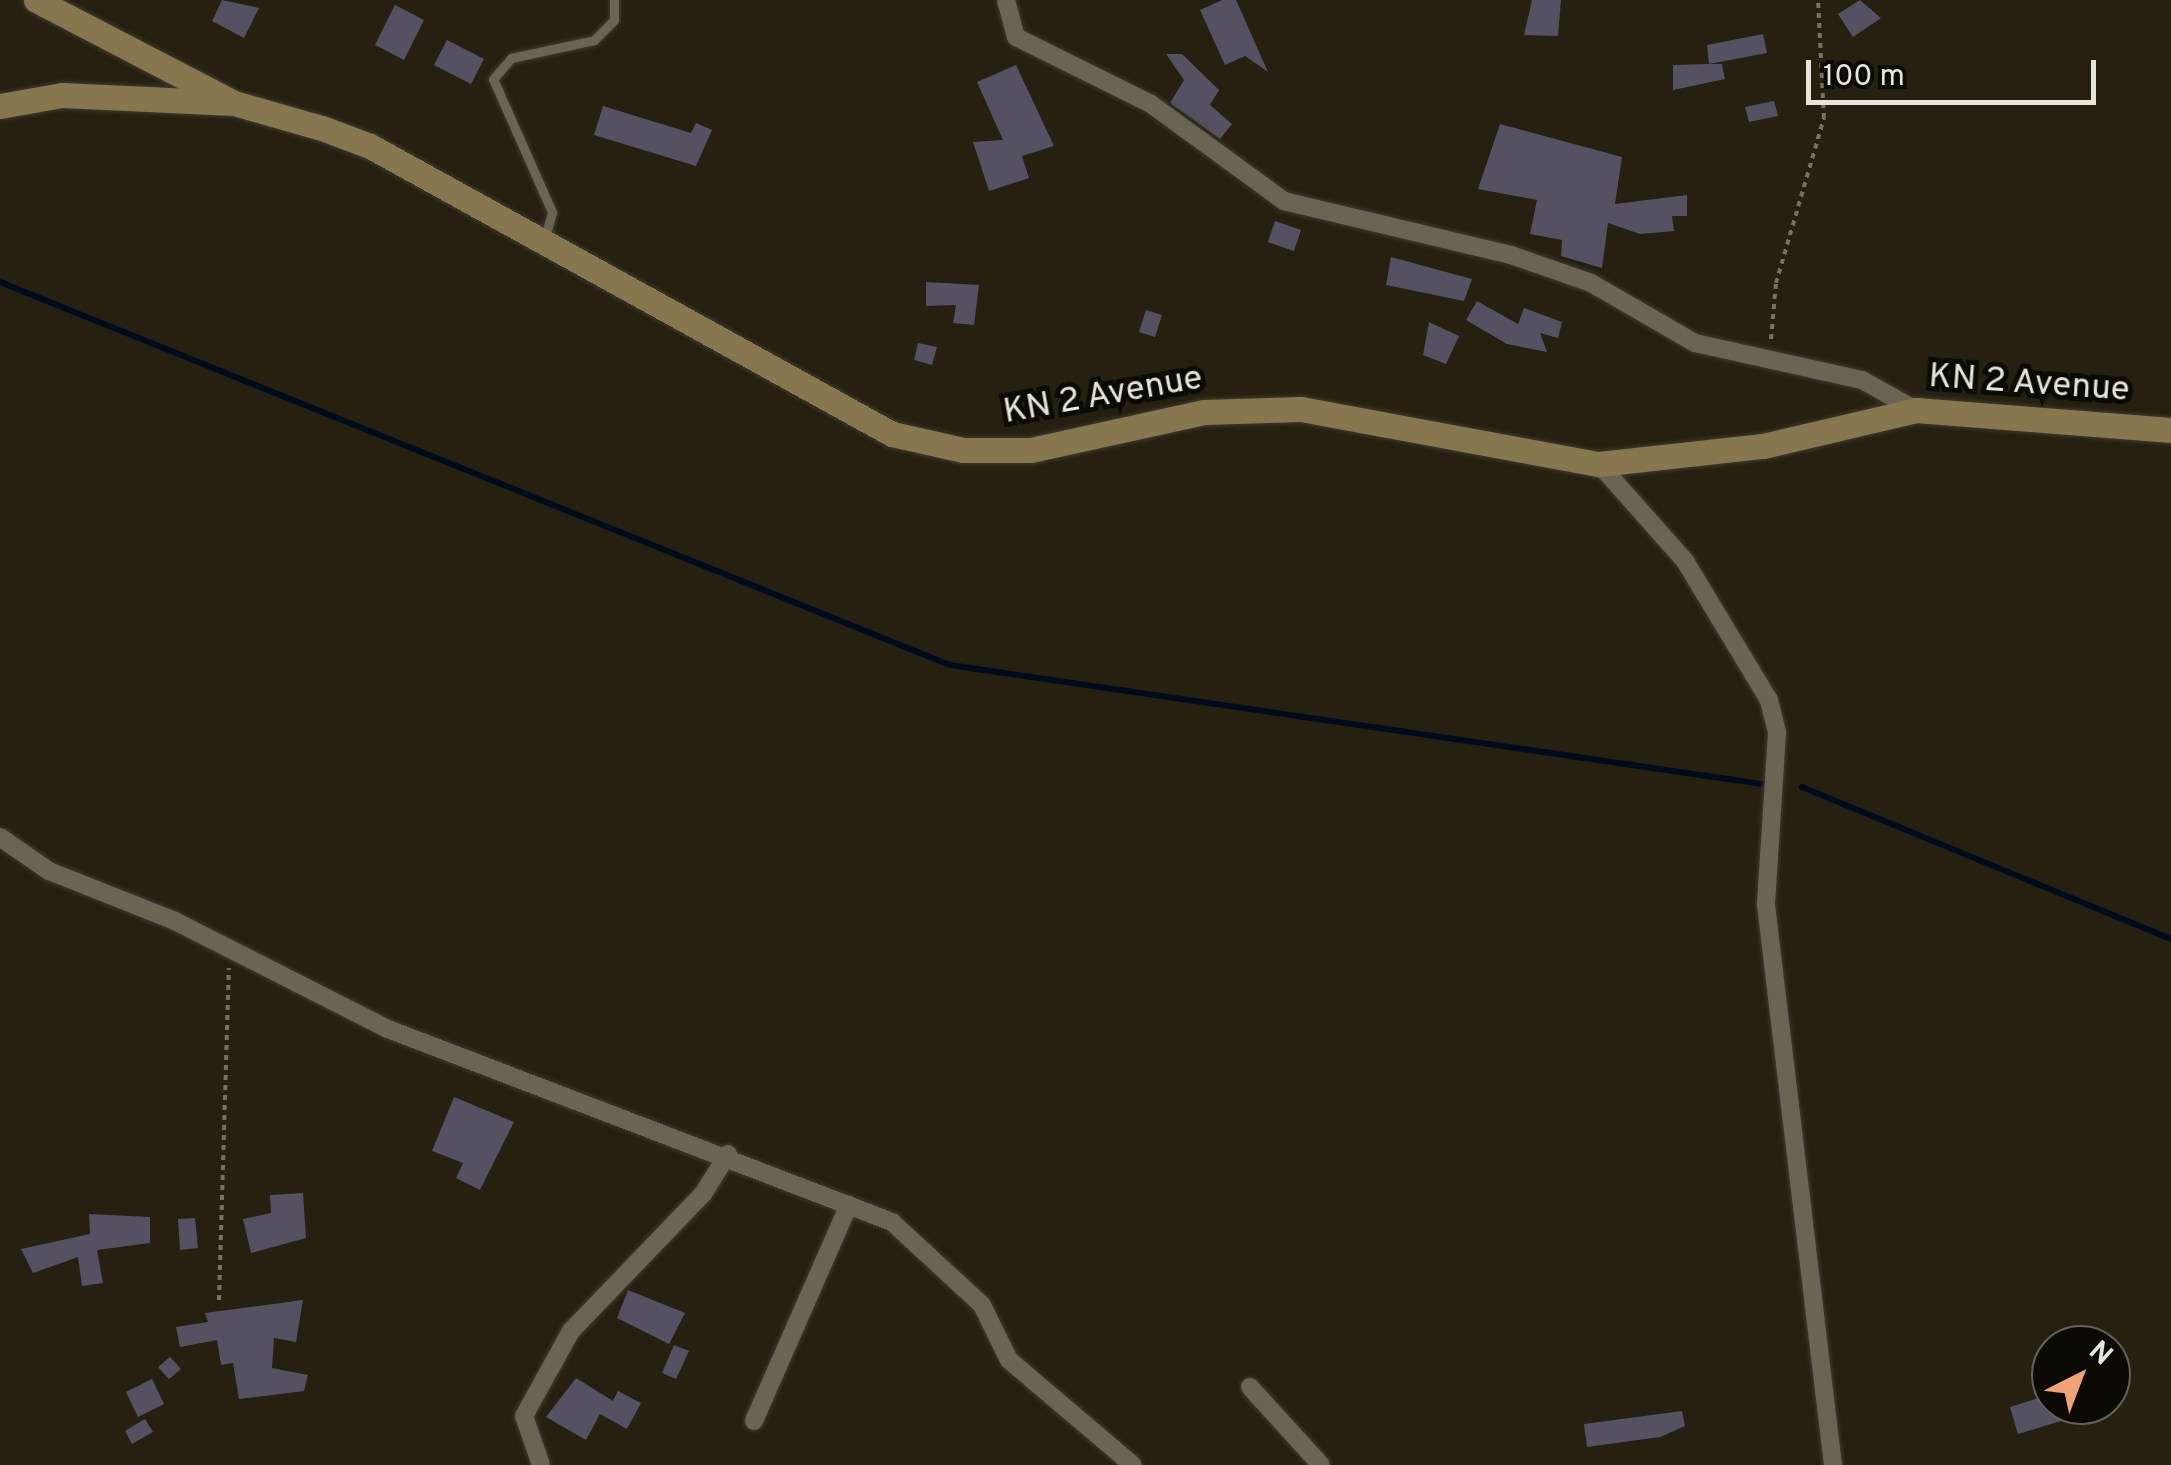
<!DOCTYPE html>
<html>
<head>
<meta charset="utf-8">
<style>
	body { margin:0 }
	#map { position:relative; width:2171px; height:1465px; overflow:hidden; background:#252010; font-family:Overpass,sans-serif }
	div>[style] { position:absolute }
	.stream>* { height:6px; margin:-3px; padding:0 3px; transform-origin:3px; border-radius:3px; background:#000b1e }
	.building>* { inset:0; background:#555062 }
	.path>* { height:4px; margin-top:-2px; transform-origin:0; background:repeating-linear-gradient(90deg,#757163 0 5px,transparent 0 10px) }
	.roads { filter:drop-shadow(0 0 2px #3e3a30) drop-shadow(0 0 2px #3e3a30) }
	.service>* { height:9px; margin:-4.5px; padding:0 4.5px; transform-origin:4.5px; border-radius:4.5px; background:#6a6553 }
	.minor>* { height:18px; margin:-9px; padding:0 9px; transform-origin:9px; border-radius:9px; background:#6a6553 }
	.secondary>* { height:25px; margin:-12.5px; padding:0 12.5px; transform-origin:12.5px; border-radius:12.5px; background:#86774e }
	span { translate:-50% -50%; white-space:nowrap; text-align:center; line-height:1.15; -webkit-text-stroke:10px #0c0a04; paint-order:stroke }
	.street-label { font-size:35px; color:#e7e4d9 }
	.north { position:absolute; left:2031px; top:1325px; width:100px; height:100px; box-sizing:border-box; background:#0c0a04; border:2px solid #646159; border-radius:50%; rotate:42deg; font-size:28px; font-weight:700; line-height:40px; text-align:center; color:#e7e4d9 }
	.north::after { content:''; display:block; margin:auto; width:35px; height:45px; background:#efa377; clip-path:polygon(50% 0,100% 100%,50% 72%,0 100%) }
	.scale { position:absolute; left:1806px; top:60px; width:290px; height:45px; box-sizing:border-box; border:5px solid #e7e4d9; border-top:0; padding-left:12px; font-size:30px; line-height:35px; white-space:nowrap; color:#e7e4d9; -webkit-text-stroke:8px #0c0a04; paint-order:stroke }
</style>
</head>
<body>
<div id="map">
	<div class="stream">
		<i style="left:0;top:282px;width:1024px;rotate:21.96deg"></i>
		<i style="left:950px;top:665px;width:841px;rotate:8.34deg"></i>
		<i style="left:1802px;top:787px;width:399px;rotate:22.4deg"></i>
	</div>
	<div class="building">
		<i style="clip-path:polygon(222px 0,259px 8px,244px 38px,212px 21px)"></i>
		<i style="clip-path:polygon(1222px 0,1236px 0,1268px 72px,1245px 56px,1225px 65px,1200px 10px)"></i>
		<i style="clip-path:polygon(1532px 0,1561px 0,1558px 36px,1524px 35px)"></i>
		<i style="clip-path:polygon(1860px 0,1881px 18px,1853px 37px,1838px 14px)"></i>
		<i style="clip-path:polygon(395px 5px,424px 20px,404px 60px,375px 45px)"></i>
		<i style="clip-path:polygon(1763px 34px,1767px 53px,1709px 64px,1722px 64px,1725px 79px,1673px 90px,1673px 65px,1709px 64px,1707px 45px)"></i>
		<i style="clip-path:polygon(447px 40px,484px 59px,471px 84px,434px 65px)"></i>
		<i style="clip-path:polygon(1166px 54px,1182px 54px,1219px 90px,1210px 105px,1232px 124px,1220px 139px,1170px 103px,1184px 80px)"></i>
		<i style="clip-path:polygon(1016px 65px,1054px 146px,1022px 156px,1029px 178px,989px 191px,973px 142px,1003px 140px,977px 82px)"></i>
		<i style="clip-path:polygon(1774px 101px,1778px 116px,1749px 122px,1745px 107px)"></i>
		<i style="clip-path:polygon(603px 106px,691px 133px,696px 123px,712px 130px,696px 166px,594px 135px)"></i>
		<i style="clip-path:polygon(1500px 124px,1622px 157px,1615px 204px,1687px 195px,1687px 216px,1672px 216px,1674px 231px,1640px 234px,1608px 223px,1602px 268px,1561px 256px,1562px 240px,1530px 234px,1537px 200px,1478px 189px)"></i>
		<i style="clip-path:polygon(1275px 221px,1301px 230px,1294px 251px,1268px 242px)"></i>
		<i style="clip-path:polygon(1391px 257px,1472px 279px,1464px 301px,1386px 285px)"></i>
		<i style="clip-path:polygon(926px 282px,979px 285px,974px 325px,953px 323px,956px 305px,926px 306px)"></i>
		<i style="clip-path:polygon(1477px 301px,1518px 324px,1524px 308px,1562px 322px,1558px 338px,1540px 333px,1547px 352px,1507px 344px,1466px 320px)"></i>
		<i style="clip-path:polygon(1146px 310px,1162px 315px,1155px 337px,1139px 332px)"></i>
		<i style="clip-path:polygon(1429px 322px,1459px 336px,1446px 364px,1423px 355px)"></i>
		<i style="clip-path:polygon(918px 343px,937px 347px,932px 365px,914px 360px)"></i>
		<i style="clip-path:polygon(454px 1097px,514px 1122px,480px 1190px,456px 1178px,463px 1163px,432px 1151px)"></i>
		<i style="clip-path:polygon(303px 1193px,306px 1238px,251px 1253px,243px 1219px,271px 1213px,270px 1195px)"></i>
		<i style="clip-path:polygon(89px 1214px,150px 1217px,150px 1243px,97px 1250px,103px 1283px,82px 1286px,78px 1257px,33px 1273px,21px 1249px,90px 1234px)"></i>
		<i style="clip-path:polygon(195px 1218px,198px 1248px,180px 1250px,178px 1219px)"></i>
		<i style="clip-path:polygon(628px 1290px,685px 1313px,669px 1344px,617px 1318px)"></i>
		<i style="clip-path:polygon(303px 1300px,296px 1342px,274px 1338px,272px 1368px,308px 1375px,304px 1391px,239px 1399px,233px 1363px,221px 1365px,217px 1340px,180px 1347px,176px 1327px,208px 1322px,205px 1313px)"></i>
		<i style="clip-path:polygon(674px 1345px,689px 1351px,676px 1379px,662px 1373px)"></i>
		<i style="clip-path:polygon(170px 1357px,181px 1369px,169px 1379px,158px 1367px)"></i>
		<i style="clip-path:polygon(576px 1378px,613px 1401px,618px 1391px,641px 1403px,627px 1429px,600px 1414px,586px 1440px,546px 1417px)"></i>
		<i style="clip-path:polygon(152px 1379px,164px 1404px,138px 1417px,126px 1392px)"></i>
		<i style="clip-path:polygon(2051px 1394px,2051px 1405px,2101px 1409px,2018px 1434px,2010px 1407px)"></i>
		<i style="clip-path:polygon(1682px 1411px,1685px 1426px,1660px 1437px,1587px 1447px,1584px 1424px)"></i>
		<i style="clip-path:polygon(145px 1419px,153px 1432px,132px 1444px,125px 1431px)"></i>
	</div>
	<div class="path">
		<i style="left:1771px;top:339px;width:56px;rotate:-84.9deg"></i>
		<i style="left:1776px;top:283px;width:172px;rotate:-73.8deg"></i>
		<i style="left:1824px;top:118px;width:118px;rotate:-92.9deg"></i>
		<i style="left:219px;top:1300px;width:332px;rotate:-88.3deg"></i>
	</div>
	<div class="roads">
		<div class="service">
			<i style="left:545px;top:237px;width:26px;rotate:-74deg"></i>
			<i style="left:552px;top:212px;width:145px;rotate:-113.9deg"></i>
			<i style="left:493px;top:79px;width:28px;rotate:-49deg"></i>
			<i style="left:511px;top:58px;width:85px;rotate:-12.2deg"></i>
			<i style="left:594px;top:40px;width:28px;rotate:-45deg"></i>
			<i style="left:614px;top:20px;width:20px;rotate:-90deg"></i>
		</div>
		<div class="minor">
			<i style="left:1006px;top:0;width:38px;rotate:75deg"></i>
			<i style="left:1016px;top:37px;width:151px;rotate:26.4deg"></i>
			<i style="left:1151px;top:104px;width:165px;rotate:36.1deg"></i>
			<i style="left:1284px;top:201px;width:233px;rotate:13.4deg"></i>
			<i style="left:1511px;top:255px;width:85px;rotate:19.3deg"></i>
			<i style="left:1591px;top:283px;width:120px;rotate:30deg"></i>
			<i style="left:1695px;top:343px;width:171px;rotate:12.5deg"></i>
			<i style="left:1862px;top:380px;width:62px;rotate:29.1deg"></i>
			<i style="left:1599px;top:464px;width:130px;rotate:48.4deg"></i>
			<i style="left:1685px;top:561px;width:162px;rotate:58.9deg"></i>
			<i style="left:1769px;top:700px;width:34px;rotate:76deg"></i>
			<i style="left:1777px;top:733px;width:172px;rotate:93.7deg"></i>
			<i style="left:1766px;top:905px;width:564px;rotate:83.18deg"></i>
			<i style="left:0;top:837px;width:60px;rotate:34.8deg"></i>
			<i style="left:49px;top:871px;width:136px;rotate:21.6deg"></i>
			<i style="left:175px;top:921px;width:239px;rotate:26.9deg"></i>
			<i style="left:388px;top:1029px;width:540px;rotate:20.95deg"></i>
			<i style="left:892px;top:1222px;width:122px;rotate:42.7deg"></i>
			<i style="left:982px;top:1305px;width:61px;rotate:63.9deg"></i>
			<i style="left:1009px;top:1360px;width:162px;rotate:40.3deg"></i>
			<i style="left:1250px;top:1387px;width:105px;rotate:47.7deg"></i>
			<i style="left:754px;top:1421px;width:236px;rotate:-66.3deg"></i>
			<i style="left:541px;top:1465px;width:52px;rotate:-109.1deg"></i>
			<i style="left:524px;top:1416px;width:97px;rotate:-61.1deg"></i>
			<i style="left:571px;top:1331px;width:190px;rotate:-46.1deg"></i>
			<i style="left:703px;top:1194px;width:47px;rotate:-58deg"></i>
		</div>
		<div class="secondary">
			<i style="left:36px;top:0;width:219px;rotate:27.5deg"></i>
			<i style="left:0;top:106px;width:63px;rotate:-10.1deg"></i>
			<i style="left:62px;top:95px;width:172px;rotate:2.7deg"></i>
			<i style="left:234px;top:103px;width:91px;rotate:15.9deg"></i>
			<i style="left:322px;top:128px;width:51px;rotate:20.6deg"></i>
			<i style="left:370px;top:146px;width:596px;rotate:28.89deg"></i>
			<i style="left:892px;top:434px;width:73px;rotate:12.7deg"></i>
			<i style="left:963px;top:450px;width:68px"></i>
			<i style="left:1031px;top:450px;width:177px;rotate:-12.4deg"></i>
			<i style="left:1204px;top:412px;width:97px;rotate:-1.8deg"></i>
			<i style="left:1301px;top:409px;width:303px;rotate:10.5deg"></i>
			<i style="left:1599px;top:464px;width:165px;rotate:-6.3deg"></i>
			<i style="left:1763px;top:446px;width:157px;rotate:-13.2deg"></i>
			<i style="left:1916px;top:410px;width:256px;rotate:4.5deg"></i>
		</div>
	</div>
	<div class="street-label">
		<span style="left:2029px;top:384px;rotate:4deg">KN 2 Avenue</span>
		<span style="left:1103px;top:396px;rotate:-10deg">KN 2 Avenue</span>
	</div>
	<div class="north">N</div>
	<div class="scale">100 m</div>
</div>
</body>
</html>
